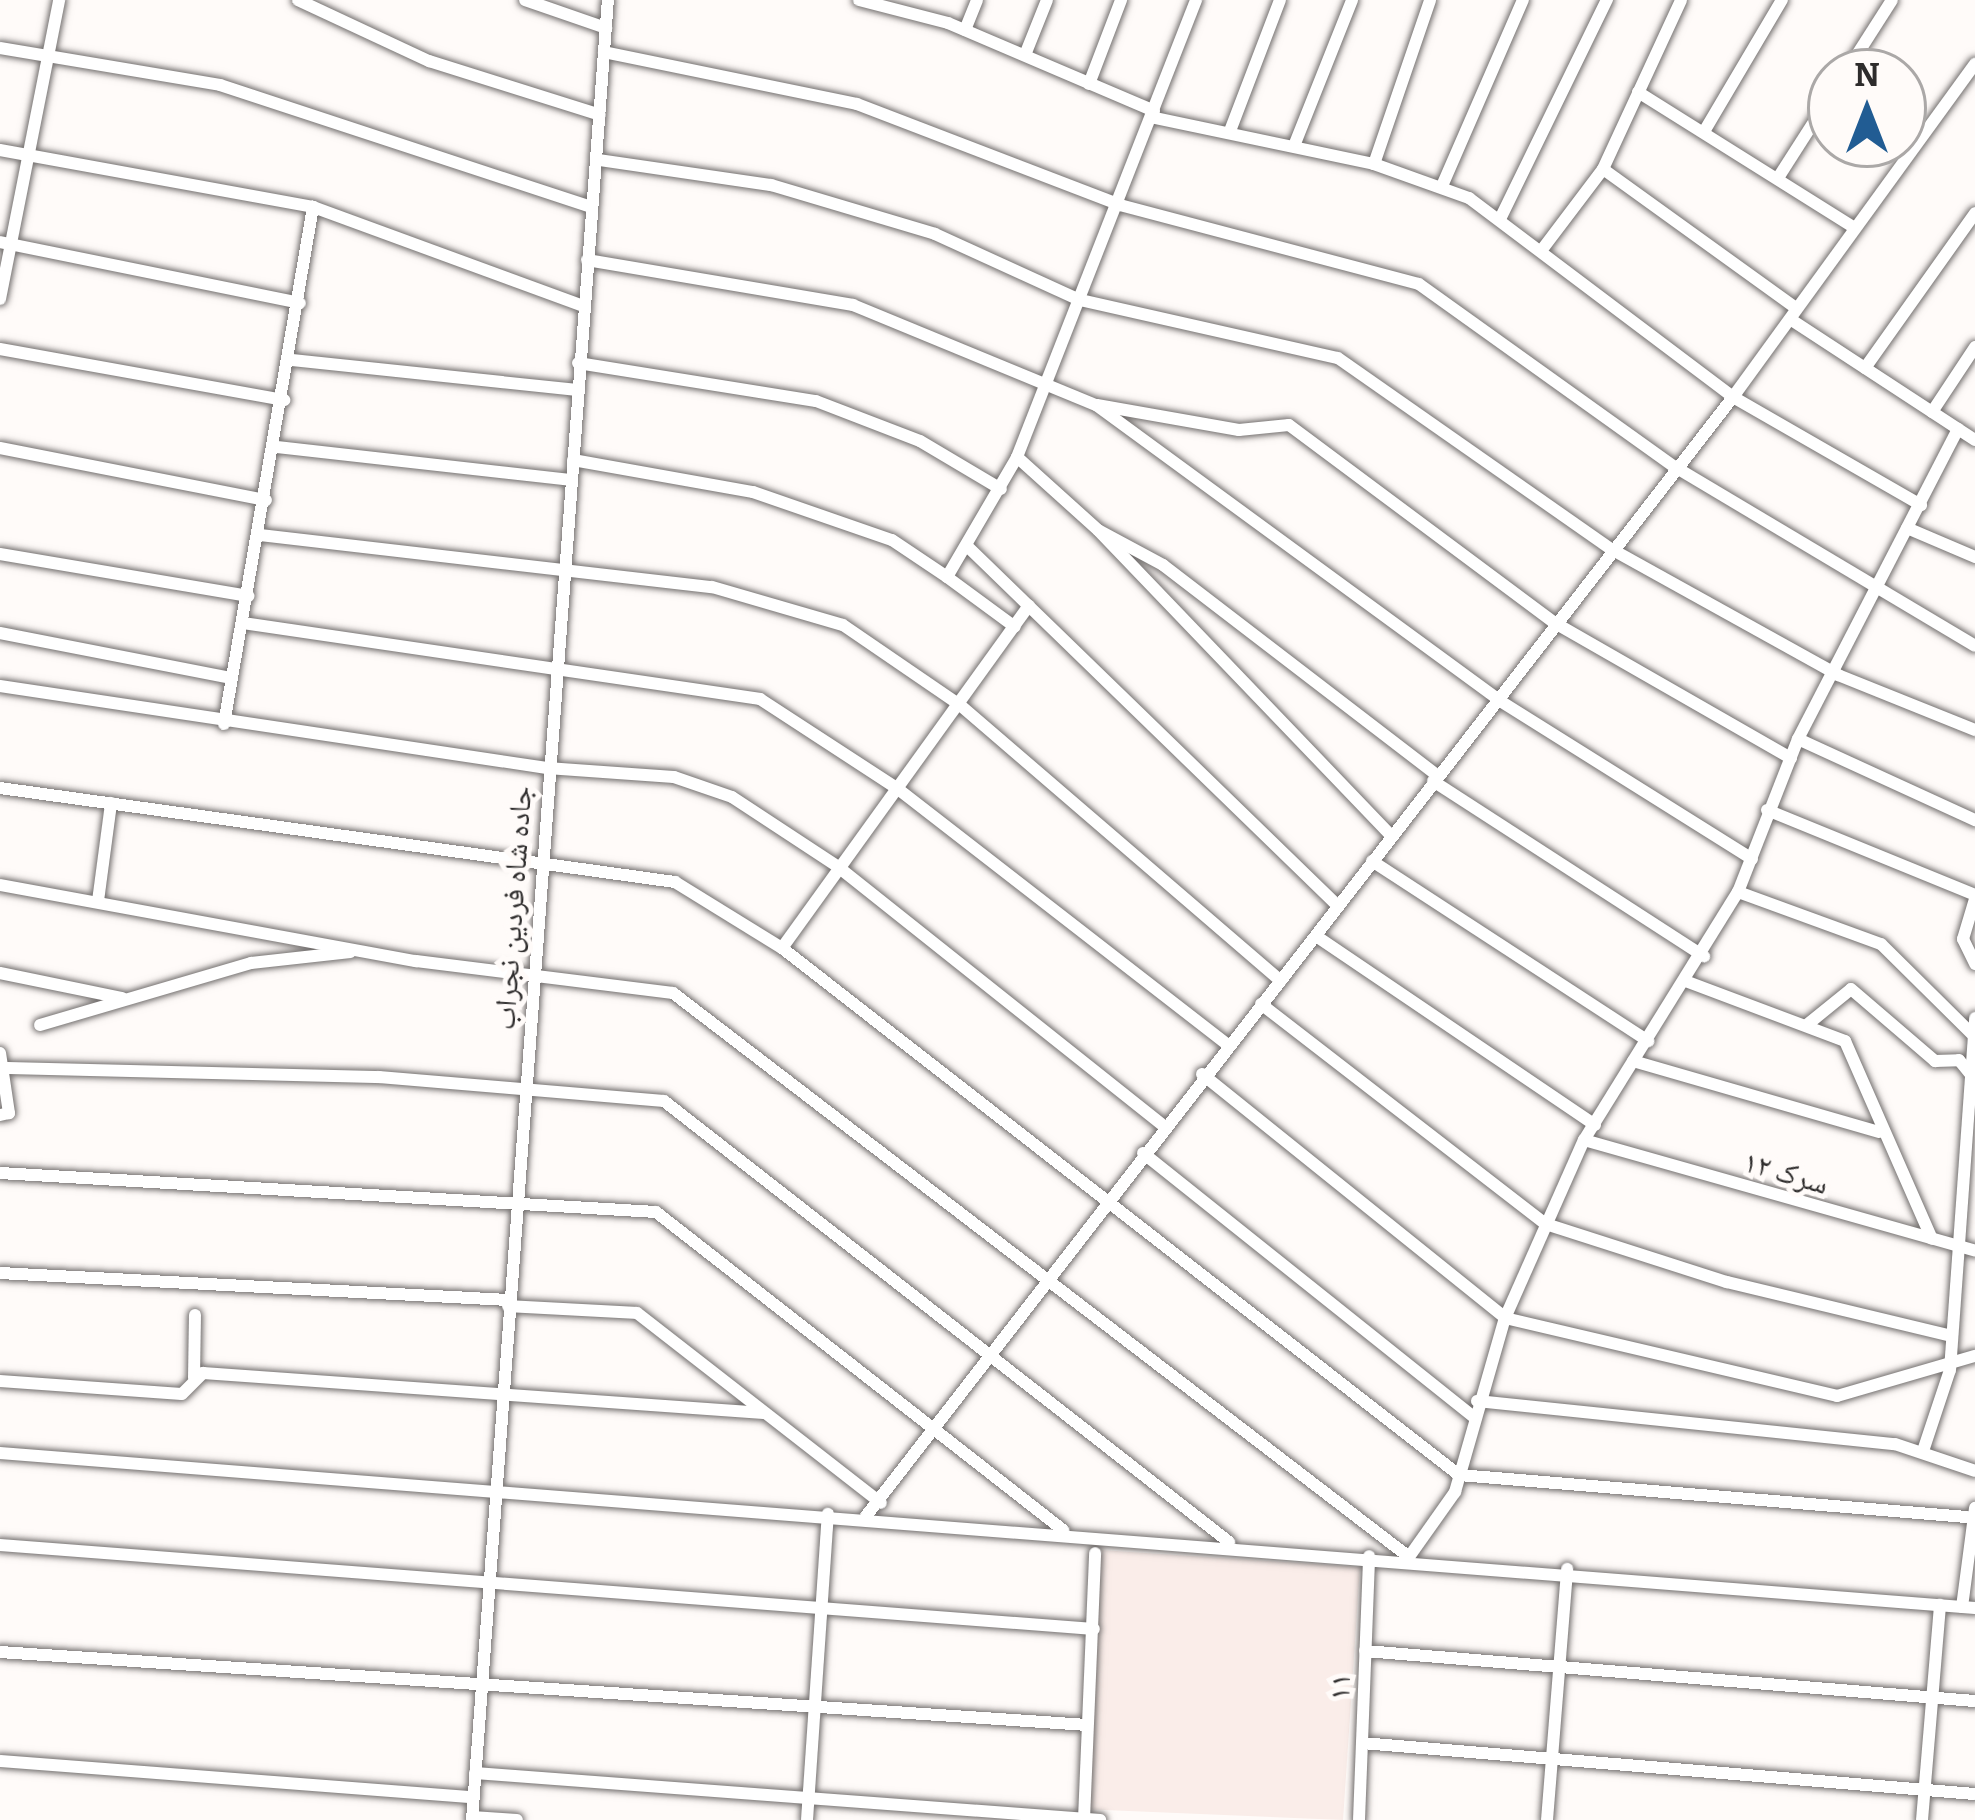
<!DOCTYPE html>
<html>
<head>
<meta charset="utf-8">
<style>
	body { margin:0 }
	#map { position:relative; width:1975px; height:1820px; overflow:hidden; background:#fffbf9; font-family:Bitter,"Noto Naskh Arabic",serif }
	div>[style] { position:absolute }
	.built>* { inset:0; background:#faede9 }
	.roads { filter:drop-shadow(0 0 3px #74706f) drop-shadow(0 0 3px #74706f) }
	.minor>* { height:12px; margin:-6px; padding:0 6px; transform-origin:6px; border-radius:6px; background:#fff }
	span { translate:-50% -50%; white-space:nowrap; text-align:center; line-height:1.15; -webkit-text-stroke:10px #fffbf9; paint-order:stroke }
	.street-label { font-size:30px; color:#2e2c2c }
	.north { position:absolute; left:1807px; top:48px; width:120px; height:120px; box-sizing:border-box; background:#fffbf9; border:3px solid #aba8a7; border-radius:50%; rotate:0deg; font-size:33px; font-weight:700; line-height:48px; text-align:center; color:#2e2c2c }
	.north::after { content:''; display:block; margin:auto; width:42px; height:54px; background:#215c93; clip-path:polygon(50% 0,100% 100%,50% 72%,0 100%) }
</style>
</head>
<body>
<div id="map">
	<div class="built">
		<i style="clip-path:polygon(1100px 1550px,1360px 1567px,1343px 1820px,1081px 1809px)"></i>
	</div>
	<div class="roads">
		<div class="minor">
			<i style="left:298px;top:0;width:145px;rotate:25deg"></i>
			<i style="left:429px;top:61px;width:179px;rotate:17.5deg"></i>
			<i style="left:525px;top:0;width:86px;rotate:19.1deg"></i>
			<i style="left:859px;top:0;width:92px;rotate:14.5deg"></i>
			<i style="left:948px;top:23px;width:224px;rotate:23.1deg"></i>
			<i style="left:965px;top:30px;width:32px;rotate:-68deg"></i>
			<i style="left:0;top:48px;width:223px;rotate:9.5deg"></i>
			<i style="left:220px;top:85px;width:390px;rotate:18.2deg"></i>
			<i style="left:604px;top:52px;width:258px;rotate:11.6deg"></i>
			<i style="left:857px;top:104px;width:282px;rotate:21deg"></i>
			<i style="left:1120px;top:205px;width:309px;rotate:14.8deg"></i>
			<i style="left:1419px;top:284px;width:315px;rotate:35.6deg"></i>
			<i style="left:1675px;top:467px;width:349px;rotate:30.8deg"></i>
			<i style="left:1025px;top:55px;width:59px;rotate:-68.2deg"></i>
			<i style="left:1846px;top:72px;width:85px;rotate:-57.4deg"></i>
			<i style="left:1089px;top:84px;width:90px;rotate:-69.1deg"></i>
			<i style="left:1638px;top:92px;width:254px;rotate:32.1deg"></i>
			<i style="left:1151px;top:117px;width:228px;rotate:11.9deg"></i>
			<i style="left:1374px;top:164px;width:101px;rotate:19.7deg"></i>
			<i style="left:1469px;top:198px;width:331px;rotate:37deg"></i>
			<i style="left:1733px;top:397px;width:217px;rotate:29.9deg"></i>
			<i style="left:1705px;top:130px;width:151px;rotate:-59.4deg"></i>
			<i style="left:1230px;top:131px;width:140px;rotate:-69.1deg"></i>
			<i style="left:1294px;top:146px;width:157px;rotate:-68.3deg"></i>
			<i style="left:0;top:150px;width:318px;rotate:10.3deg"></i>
			<i style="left:313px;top:207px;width:288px;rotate:20.1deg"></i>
			<i style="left:599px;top:160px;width:174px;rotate:8.3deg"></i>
			<i style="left:771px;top:185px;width:171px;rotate:16.6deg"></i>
			<i style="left:935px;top:234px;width:159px;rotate:24.5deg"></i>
			<i style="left:1080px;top:300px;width:264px;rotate:12.7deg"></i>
			<i style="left:1338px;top:358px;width:333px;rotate:35deg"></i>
			<i style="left:1611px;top:549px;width:260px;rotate:29deg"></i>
			<i style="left:1838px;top:675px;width:148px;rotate:21.9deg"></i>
			<i style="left:1374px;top:164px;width:173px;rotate:-71.1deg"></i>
			<i style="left:1603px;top:169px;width:238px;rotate:35.8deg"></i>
			<i style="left:1778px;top:178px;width:98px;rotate:-57.4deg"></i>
			<i style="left:1442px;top:186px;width:203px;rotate:-66.5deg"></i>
			<i style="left:1501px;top:217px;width:242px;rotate:-64deg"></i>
			<i style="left:0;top:242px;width:306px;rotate:11.5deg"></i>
			<i style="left:1544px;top:247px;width:98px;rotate:-52.9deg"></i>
			<i style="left:1603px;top:169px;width:186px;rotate:-65.2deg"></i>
			<i style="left:587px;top:260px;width:270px;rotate:9.6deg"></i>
			<i style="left:853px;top:305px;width:263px;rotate:22.4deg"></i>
			<i style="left:1096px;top:405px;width:497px;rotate:36.2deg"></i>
			<i style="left:1497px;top:699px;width:301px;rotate:32.1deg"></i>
			<i style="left:0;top:299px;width:305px;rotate:-78.8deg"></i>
			<i style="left:1790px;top:319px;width:221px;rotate:33.2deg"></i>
			<i style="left:0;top:349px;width:289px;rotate:10.2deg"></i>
			<i style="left:292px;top:360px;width:287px;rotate:6deg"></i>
			<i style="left:578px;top:363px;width:241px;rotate:9.1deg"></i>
			<i style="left:816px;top:401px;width:111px;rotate:21deg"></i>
			<i style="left:920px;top:441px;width:94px;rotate:30.7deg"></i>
			<i style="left:1865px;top:368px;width:190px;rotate:-54.6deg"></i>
			<i style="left:1097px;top:405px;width:144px;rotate:10deg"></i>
			<i style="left:1239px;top:430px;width:50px;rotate:-5.7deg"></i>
			<i style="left:1289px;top:425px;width:332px;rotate:36.7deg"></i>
			<i style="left:1555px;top:623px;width:272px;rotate:29.8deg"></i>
			<i style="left:1932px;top:412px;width:78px;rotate:-56.5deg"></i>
			<i style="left:277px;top:447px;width:295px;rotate:6.4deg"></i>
			<i style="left:0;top:448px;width:271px;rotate:11.1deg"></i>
			<i style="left:1017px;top:457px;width:109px;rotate:42deg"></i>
			<i style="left:1098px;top:530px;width:74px;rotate:28.3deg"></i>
			<i style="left:1163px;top:565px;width:345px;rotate:37.5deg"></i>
			<i style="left:573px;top:460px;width:183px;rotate:10.1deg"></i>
			<i style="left:753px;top:492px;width:147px;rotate:19.1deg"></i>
			<i style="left:892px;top:540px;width:66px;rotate:33.9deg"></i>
			<i style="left:947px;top:577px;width:139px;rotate:-59.7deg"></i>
			<i style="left:1017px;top:457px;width:491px;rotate:-68.6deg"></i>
			<i style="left:1907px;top:528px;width:74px;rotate:23.1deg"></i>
			<i style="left:1099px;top:531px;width:422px;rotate:46.2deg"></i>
			<i style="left:260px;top:535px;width:455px;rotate:6.6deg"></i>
			<i style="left:712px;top:587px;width:136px;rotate:16.2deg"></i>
			<i style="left:843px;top:625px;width:142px;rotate:34.4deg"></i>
			<i style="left:960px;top:705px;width:423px;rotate:40.7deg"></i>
			<i style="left:967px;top:546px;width:516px;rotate:44.14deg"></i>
			<i style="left:0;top:554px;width:252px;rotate:9.6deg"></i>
			<i style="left:947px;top:577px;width:84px;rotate:36.3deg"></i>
			<i style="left:243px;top:623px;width:523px;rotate:8.36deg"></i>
			<i style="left:760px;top:699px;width:165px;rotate:33.1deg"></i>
			<i style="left:898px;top:789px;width:418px;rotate:37.8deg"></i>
			<i style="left:0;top:633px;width:236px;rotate:11deg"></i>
			<i style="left:0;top:686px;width:553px;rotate:8.53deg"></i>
			<i style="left:547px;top:768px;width:127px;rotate:4.1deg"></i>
			<i style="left:674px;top:777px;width:61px;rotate:19deg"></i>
			<i style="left:732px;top:797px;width:126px;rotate:33.3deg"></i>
			<i style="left:837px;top:866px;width:416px;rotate:38.5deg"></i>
			<i style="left:224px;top:724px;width:525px;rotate:-80.23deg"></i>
			<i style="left:1798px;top:739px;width:195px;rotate:24.6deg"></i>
			<i style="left:1433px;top:781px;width:323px;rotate:32.9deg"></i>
			<i style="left:0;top:788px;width:682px;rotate:7.93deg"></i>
			<i style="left:675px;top:882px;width:126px;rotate:31.7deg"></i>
			<i style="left:782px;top:948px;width:858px;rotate:37.9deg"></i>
			<i style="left:1459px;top:1475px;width:510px;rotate:4.73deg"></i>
			<i style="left:1767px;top:810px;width:225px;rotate:22.2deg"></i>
			<i style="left:1372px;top:861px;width:330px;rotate:33.1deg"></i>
			<i style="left:0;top:885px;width:423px;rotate:10.4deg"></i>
			<i style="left:416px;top:961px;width:259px;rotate:7.1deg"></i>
			<i style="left:673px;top:993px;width:927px;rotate:37.46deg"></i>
			<i style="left:1409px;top:1557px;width:80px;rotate:-54.7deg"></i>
			<i style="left:1455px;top:1492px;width:181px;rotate:-74deg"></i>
			<i style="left:1505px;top:1318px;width:195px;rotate:-66.1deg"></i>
			<i style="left:1584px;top:1140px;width:292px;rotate:-58.2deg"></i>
			<i style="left:1738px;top:892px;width:164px;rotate:-68.6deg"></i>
			<i style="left:1798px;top:739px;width:349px;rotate:-62.7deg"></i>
			<i style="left:1738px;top:892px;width:152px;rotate:20deg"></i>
			<i style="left:1881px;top:944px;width:128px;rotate:44.7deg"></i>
			<i style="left:1975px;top:899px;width:42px;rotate:106.7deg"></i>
			<i style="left:1963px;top:939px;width:28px;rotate:64deg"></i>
			<i style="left:98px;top:901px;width:99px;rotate:-82.4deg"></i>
			<i style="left:1316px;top:936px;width:337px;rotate:34.1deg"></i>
			<i style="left:782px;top:948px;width:422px;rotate:-54.2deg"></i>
			<i style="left:0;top:973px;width:125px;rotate:11.6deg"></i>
			<i style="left:1688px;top:982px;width:168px;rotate:20.6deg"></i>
			<i style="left:1845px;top:1041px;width:216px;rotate:66.3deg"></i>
			<i style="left:1261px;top:1004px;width:360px;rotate:37.7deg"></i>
			<i style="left:1546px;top:1224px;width:190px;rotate:17.8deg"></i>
			<i style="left:1727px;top:1282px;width:231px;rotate:13.5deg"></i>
			<i style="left:1808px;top:1024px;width:55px;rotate:-39.1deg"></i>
			<i style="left:1851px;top:989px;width:111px;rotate:40.6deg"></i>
			<i style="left:1935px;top:1061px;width:24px;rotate:-2deg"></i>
			<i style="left:1959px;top:1060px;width:19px;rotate:51deg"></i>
			<i style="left:40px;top:1025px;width:220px;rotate:-16.4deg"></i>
			<i style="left:251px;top:963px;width:100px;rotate:-6.3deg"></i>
			<i style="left:0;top:1053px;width:61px;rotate:81.5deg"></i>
			<i style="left:9px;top:1113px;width:9px;rotate:167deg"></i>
			<i style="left:1633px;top:1061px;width:256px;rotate:16.1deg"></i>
			<i style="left:4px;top:1068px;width:375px;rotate:1.4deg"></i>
			<i style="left:379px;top:1077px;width:286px;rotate:4.8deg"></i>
			<i style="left:664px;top:1101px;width:717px;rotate:37.97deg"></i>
			<i style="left:1202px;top:1074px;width:389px;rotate:38.8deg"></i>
			<i style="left:1505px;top:1318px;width:341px;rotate:13.2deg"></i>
			<i style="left:1837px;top:1396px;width:144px;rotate:-16.2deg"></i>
			<i style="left:1584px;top:1140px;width:406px;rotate:15.8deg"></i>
			<i style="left:1143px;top:1153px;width:425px;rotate:38.6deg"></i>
			<i style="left:0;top:1173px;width:657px;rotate:3.4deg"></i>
			<i style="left:656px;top:1212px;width:517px;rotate:38deg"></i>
			<i style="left:0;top:1273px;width:510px;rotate:3.04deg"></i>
			<i style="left:508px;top:1306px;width:129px;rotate:3.1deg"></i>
			<i style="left:637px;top:1313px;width:309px;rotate:37.9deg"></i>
			<i style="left:194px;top:1378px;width:63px;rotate:-89.1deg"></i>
			<i style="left:0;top:1381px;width:182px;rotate:4.1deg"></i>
			<i style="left:182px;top:1394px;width:30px;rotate:-45deg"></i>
			<i style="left:203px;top:1373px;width:562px;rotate:4.08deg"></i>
			<i style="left:1477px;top:1401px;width:420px;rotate:5.9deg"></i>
			<i style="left:1895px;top:1444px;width:84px;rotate:18.6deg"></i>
			<i style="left:1923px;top:1451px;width:85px;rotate:-71.6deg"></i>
			<i style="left:1950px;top:1370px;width:353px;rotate:-85.9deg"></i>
			<i style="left:0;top:1453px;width:1981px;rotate:4.49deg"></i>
			<i style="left:866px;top:1516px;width:1416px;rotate:-52.23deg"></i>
			<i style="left:1733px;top:397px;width:412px;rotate:-54deg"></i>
			<i style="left:0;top:1545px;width:1097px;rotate:4.39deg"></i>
			<i style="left:1962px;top:1607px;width:100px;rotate:-82.5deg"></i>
			<i style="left:1365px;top:1651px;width:612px;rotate:4.69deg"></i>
			<i style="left:0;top:1652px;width:1089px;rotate:3.84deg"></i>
			<i style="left:1362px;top:1743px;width:615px;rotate:4.76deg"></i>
			<i style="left:0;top:1761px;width:474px;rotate:4.4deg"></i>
			<i style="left:475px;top:1773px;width:627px;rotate:4.3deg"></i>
			<i style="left:472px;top:1817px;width:45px;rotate:3.8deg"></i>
			<i style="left:1084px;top:1819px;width:266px;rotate:-87.6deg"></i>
			<i style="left:472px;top:1820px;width:1825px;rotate:-85.73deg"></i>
			<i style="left:807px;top:1820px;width:307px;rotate:-86.1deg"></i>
			<i style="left:1359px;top:1820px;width:264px;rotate:-87.8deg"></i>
			<i style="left:1547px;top:1820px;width:252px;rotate:-85.4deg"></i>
			<i style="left:1922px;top:1820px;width:216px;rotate:-85.2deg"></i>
		</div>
	</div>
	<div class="street-label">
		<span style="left:513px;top:908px;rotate:-86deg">جاده شاه فردین نجراب</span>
		<span style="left:1786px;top:1173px;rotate:16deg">سرک ۱۲</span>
		<span style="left:1340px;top:1687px;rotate:-88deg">۱۱</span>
	</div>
	<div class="north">N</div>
</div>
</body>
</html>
